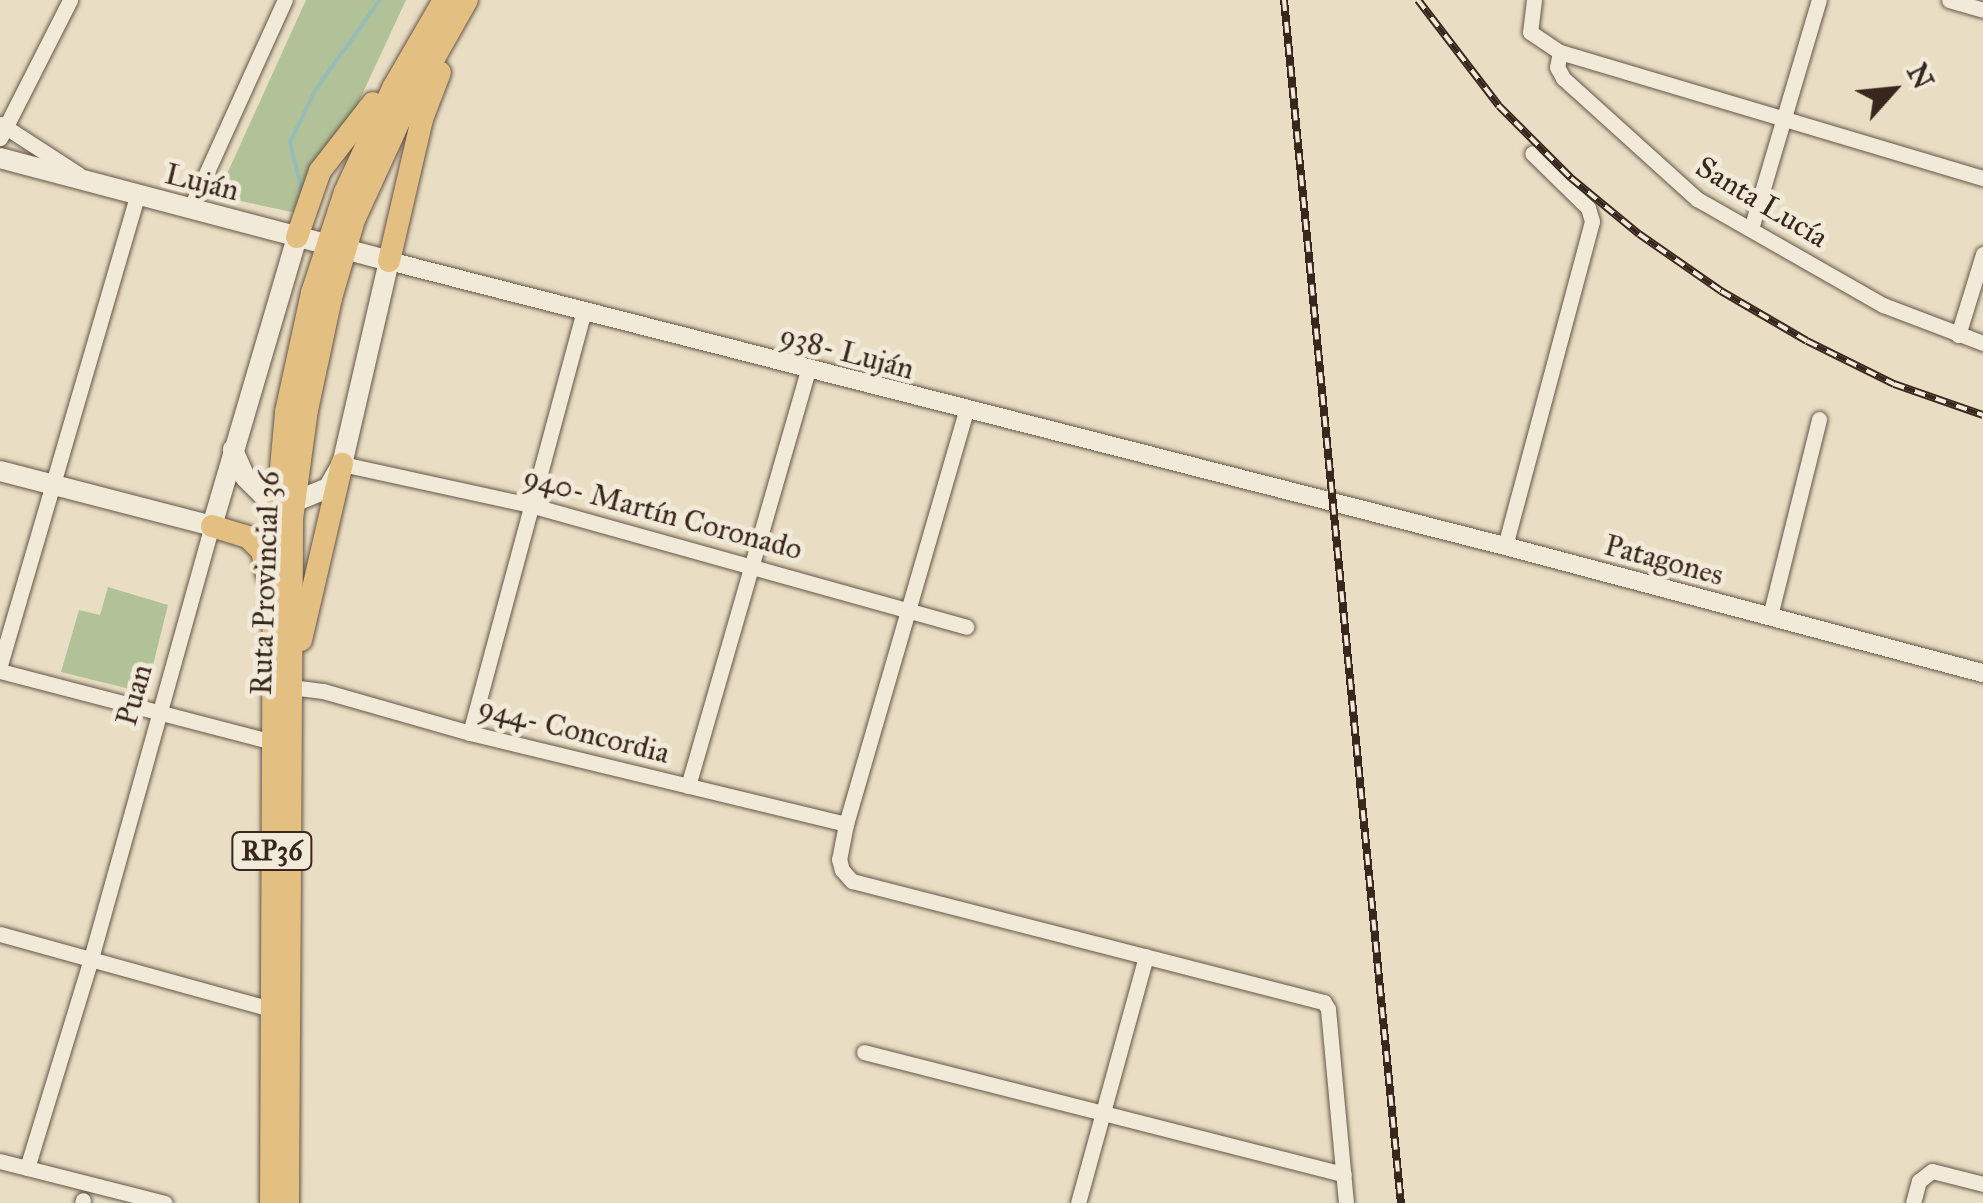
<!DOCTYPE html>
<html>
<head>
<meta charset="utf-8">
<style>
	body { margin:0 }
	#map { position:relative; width:1983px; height:1203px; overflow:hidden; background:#e9dec3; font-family:"IM FELL Great Primer",serif }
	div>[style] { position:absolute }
	.green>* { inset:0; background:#b1c298 }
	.stream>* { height:4px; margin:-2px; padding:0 2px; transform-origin:2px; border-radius:2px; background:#97bcb6 }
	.roads { filter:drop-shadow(0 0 2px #655547) drop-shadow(0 0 2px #655547) }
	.minor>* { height:15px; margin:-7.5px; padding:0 7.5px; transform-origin:7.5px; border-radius:7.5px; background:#f1ead8 }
	.tertiary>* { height:18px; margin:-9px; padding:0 9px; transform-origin:9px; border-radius:9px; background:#f1ead8 }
	.secondary>* { height:20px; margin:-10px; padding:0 10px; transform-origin:10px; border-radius:10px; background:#f1ead8 }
	.primary>* { height:22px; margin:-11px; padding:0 11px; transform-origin:11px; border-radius:11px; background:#e4bf82 }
	.rail>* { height:8px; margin-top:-4px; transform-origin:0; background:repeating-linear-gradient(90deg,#f1ead8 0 11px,#39271e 0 22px); box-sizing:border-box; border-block:2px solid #39271e }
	span { translate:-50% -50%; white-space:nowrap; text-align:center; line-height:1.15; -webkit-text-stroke:10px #f1ead8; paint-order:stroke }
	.shield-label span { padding:2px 8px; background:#f1ead8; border:2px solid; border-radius:8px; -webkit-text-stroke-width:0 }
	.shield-label { font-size:28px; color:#39271e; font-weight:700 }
	.street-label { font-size:30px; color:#39271e }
	.north { position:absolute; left:1843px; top:40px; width:100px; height:100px; -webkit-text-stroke:8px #f1ead8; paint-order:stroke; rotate:63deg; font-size:28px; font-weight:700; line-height:40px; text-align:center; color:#39271e }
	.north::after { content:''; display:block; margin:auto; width:35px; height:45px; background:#39271e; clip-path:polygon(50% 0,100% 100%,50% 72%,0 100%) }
</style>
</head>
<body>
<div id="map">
	<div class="green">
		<i style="clip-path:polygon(306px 0,406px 0,306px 215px,217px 196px)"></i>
		<i style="clip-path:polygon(108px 587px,168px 605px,146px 693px,61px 672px,79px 610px,100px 615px)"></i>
	</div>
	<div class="stream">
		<i style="left:302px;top:191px;width:50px;rotate:-103.8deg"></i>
		<i style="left:290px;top:142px;width:59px;rotate:-63.9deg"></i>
		<i style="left:316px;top:89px;width:110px;rotate:-54.3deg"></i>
	</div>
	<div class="roads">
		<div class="minor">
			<i style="left:1534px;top:0;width:32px;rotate:97deg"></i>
			<i style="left:1530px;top:32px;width:36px;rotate:34deg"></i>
			<i style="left:1560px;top:52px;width:441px;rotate:16.6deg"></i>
			<i style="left:1949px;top:0;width:35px;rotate:16deg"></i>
			<i style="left:1560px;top:52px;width:15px;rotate:101deg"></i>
			<i style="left:1557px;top:67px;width:13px;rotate:61deg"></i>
			<i style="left:1563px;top:78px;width:181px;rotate:42.1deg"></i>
			<i style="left:1697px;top:199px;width:214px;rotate:29.7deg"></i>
			<i style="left:1883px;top:305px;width:107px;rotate:20.8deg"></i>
			<i style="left:1px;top:124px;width:92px;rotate:33deg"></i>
			<i style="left:0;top:138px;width:155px;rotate:-63.1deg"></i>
			<i style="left:190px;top:209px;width:230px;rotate:-65.6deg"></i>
			<i style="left:1751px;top:229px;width:239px;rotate:-73.5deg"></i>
			<i style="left:1958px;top:335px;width:85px;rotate:-72.8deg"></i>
			<i style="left:966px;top:411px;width:430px;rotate:106.2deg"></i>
			<i style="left:846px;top:824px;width:36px;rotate:101deg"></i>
			<i style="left:839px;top:859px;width:11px;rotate:75deg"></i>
			<i style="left:842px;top:870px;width:15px;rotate:48deg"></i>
			<i style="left:852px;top:881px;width:487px;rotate:14.4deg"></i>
			<i style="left:1324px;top:1002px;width:8px;rotate:60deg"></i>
			<i style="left:1328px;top:1009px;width:195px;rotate:84.7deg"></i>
			<i style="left:342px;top:464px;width:192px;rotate:12.3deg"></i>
			<i style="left:530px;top:505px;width:453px;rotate:15.6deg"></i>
			<i style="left:1505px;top:546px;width:336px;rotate:-75deg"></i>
			<i style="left:1592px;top:221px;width:14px;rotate:-107deg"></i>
			<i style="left:1588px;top:208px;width:78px;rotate:-135.5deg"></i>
			<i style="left:1770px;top:616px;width:203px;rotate:-76deg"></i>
			<i style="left:0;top:665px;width:489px;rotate:-73.7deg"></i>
			<i style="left:0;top:671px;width:281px;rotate:14.6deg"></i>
			<i style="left:290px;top:687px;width:33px;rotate:7deg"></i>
			<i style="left:323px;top:691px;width:153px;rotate:15.9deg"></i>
			<i style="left:470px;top:733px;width:387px;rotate:13.6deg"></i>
			<i style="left:470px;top:733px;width:437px;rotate:-74.9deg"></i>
			<i style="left:688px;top:786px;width:433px;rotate:-73.9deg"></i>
			<i style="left:0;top:934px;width:281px;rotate:15.5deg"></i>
			<i style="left:864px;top:1052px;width:495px;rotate:14.3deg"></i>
			<i style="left:0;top:1161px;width:170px;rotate:14.3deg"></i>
			<i style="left:27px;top:1168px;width:215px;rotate:-73deg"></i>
			<i style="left:90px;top:962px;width:453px;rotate:-74.4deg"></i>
			<i style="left:82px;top:1203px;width:3px;rotate:-72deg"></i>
			<i style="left:1078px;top:1203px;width:256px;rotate:-74.6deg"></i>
			<i style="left:1913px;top:1203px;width:23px;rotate:-75deg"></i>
			<i style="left:1919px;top:1181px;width:16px;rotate:-38deg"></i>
			<i style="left:1932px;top:1171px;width:53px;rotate:14.3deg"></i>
		</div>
		<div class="tertiary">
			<i style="left:389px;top:261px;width:1152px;rotate:14.33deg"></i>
			<i style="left:1505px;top:546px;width:495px;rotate:14.9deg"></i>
		</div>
		<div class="secondary">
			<i style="left:0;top:158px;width:402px;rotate:14.8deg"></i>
			<i style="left:389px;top:261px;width:208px;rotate:103deg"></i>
			<i style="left:342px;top:464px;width:28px;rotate:120deg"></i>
			<i style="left:328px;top:488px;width:37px;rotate:158deg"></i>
			<i style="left:294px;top:502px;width:32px;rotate:-167deg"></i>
			<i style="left:263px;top:495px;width:25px;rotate:-135deg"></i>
			<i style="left:245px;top:477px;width:30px;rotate:-114deg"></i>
			<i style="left:0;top:471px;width:219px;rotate:14.5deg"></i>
			<i style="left:212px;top:526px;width:301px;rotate:-73.6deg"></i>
		</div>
		<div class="primary">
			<i style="left:297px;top:237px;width:70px;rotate:-70.8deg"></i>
			<i style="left:320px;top:171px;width:86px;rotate:-52.1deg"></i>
			<i style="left:389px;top:261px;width:146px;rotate:-76.9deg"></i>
			<i style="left:422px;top:119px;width:50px;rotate:-69deg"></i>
			<i style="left:212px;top:526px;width:38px;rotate:17deg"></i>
			<i style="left:248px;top:537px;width:20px;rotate:45deg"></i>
			<i style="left:262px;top:551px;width:24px;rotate:78deg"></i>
			<i style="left:301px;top:640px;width:181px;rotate:-76.9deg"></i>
			<i style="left:271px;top:1203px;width:658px;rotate:-89.74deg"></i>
			<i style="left:274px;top:545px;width:134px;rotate:-84.8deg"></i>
			<i style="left:286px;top:412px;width:122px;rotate:-77.7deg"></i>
			<i style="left:312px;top:293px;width:106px;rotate:-71.9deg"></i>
			<i style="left:345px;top:192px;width:115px;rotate:-65.2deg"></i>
			<i style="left:393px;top:88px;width:102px;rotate:-59.9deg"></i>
			<i style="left:288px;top:1203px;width:684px;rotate:-89.66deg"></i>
			<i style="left:292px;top:519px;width:110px;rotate:-82.2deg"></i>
			<i style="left:307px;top:410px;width:115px;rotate:-77.9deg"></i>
			<i style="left:331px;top:298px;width:81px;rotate:-73.6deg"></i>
			<i style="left:354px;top:220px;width:118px;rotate:-65.4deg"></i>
			<i style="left:403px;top:113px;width:130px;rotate:-60.5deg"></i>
		</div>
	</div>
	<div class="rail">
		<i style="left:1284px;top:0;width:1209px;rotate:84.45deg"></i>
		<i style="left:1418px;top:0;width:133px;rotate:52.6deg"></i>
		<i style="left:1499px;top:106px;width:102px;rotate:45deg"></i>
		<i style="left:1571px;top:178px;width:88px;rotate:39.5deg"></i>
		<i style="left:1639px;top:234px;width:100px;rotate:34.8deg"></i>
		<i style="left:1721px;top:291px;width:99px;rotate:30.2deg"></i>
		<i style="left:1807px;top:341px;width:97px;rotate:26.3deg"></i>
		<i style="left:1894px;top:384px;width:94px;rotate:19.2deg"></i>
	</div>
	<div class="shield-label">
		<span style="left:272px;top:851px">RP36</span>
	</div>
	<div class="street-label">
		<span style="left:202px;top:182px;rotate:14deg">Luján</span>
		<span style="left:1762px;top:202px;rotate:31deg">Santa Lucía</span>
		<span style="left:847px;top:352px;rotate:15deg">938- Luján</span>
		<span style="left:663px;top:513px;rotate:15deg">940- Martín Coronado</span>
		<span style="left:1664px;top:560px;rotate:15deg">Patagones</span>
		<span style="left:265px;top:583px;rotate:-88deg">Ruta Provincial 36</span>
		<span style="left:134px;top:695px;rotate:-74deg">Puan</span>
		<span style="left:574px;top:730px;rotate:14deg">944- Concordia</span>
	</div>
	<div class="north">N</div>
</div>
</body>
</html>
